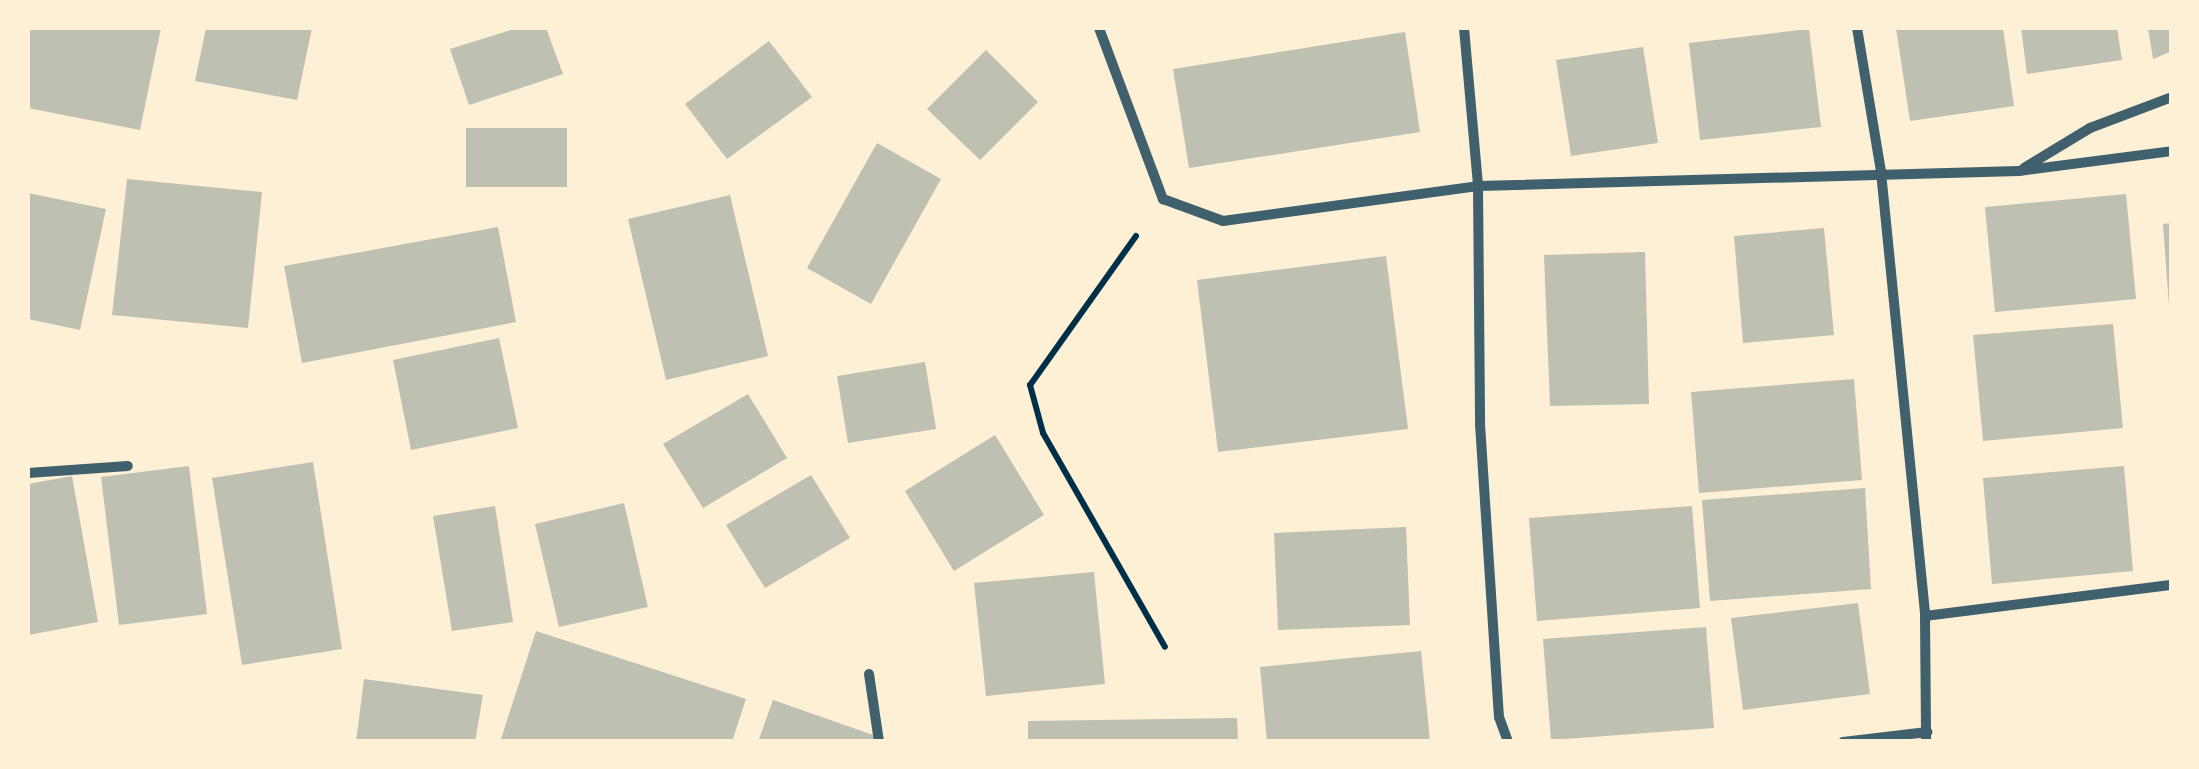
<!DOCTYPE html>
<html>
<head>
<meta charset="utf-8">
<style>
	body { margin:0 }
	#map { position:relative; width:2199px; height:769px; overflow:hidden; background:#fdf0d5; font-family:Inter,sans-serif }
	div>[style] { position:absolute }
	.building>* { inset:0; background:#bec0b2 }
	.path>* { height:6px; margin:-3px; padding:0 3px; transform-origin:3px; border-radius:3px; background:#003049 }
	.minor>* { height:10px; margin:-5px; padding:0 5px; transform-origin:5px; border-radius:5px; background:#3f606c }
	span { translate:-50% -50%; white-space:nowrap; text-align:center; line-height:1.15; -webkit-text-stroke:10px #fdf0d5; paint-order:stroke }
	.frame { position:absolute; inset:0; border:30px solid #fdf0d5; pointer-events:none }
</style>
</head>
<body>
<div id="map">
	<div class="building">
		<i style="clip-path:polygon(28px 28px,161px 28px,140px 130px,28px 108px)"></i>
		<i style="clip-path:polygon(206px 28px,312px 28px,297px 100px,195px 81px)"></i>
		<i style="clip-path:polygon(517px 28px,546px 28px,563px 74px,469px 105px,450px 49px)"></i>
		<i style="clip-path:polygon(1896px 28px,2003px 28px,2014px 106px,1910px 121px)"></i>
		<i style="clip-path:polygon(2021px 28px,2117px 28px,2122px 60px,2027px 74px)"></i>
		<i style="clip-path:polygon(2148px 28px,2172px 28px,2172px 51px,2153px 59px)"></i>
		<i style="clip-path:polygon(1809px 29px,1821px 127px,1700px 140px,1689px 43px)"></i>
		<i style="clip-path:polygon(1405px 32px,1420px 132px,1189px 168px,1173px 69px)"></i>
		<i style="clip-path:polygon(769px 41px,812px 97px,727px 159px,685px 104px)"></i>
		<i style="clip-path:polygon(1643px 47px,1658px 143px,1571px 156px,1556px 60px)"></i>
		<i style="clip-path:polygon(986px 50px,1038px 102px,980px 160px,927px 109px)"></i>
		<i style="clip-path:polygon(466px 128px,567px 128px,567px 187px,466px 187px)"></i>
		<i style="clip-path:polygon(877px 143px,941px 179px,871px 304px,807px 268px)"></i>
		<i style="clip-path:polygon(127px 179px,262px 192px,248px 328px,112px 315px)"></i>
		<i style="clip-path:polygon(28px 193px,106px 209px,80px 330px,28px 319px)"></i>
		<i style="clip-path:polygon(2126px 194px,2136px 299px,1995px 312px,1985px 207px)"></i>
		<i style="clip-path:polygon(730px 195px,768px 356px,666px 380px,628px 219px)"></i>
		<i style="clip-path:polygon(2172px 223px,2172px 306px,2169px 306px,2163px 224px)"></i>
		<i style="clip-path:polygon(498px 227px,516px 322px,302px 363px,284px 266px)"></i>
		<i style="clip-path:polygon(1824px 228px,1834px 335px,1743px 343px,1734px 236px)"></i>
		<i style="clip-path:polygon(1645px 252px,1649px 404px,1550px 406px,1544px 255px)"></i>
		<i style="clip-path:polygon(1386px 256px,1408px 429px,1218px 452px,1197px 280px)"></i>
		<i style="clip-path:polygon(2113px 324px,2123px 428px,1983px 441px,1973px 335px)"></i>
		<i style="clip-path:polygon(499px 338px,518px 428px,411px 450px,393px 360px)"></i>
		<i style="clip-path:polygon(925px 362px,936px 429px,848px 443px,837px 376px)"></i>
		<i style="clip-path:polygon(1854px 379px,1862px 480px,1699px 493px,1691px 392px)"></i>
		<i style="clip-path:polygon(748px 394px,787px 458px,703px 508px,663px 444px)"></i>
		<i style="clip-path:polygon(995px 435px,1044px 515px,954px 571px,905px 491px)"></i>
		<i style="clip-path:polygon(313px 462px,342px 649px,242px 665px,212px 478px)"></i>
		<i style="clip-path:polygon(189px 466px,207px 614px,119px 625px,101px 477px)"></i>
		<i style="clip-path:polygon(2124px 466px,2133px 571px,1992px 584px,1983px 478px)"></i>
		<i style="clip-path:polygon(811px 475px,850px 538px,765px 588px,726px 525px)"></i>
		<i style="clip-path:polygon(72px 476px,98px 622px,28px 635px,28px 484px)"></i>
		<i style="clip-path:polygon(1865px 488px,1871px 589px,1710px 601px,1702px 500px)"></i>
		<i style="clip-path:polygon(624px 503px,648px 607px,559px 627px,535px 524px)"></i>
		<i style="clip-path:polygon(495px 506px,513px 622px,452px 631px,433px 516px)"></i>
		<i style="clip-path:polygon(1692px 506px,1700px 608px,1537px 621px,1529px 518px)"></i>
		<i style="clip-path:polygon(1406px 527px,1410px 625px,1278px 630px,1274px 533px)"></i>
		<i style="clip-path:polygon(1094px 572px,1105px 684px,986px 696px,974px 583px)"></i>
		<i style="clip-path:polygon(1858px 603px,1870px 694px,1743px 710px,1731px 618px)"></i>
		<i style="clip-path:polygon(1706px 627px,1714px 728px,1551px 740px,1543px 639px)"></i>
		<i style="clip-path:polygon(536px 631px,746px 699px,732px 742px,500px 742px)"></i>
		<i style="clip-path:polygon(1421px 651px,1430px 740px,1267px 742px,1260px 667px)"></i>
		<i style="clip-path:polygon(364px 679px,483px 695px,475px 742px,356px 742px)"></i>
		<i style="clip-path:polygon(773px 700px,876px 736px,874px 742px,758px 742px)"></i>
		<i style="clip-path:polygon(1237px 718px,1238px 742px,1028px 742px,1028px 721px)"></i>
	</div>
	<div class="path">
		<i style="left:1136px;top:236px;width:183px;rotate:125.4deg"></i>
		<i style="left:1030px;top:385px;width:50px;rotate:74.8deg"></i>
		<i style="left:1043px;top:433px;width:246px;rotate:60.3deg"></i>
	</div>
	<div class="minor">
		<i style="left:1099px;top:28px;width:183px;rotate:69.5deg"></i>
		<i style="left:1163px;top:199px;width:64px;rotate:20.1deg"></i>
		<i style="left:1223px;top:221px;width:257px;rotate:-7.8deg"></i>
		<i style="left:1478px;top:186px;width:541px;rotate:-1.59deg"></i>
		<i style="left:2019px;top:171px;width:154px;rotate:-7.4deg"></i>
		<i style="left:1464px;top:28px;width:159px;rotate:84.9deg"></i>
		<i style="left:1478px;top:186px;width:238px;rotate:89.5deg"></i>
		<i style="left:1480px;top:424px;width:294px;rotate:86.3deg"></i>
		<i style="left:1499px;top:717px;width:27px;rotate:70deg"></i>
		<i style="left:1857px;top:28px;width:146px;rotate:80.5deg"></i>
		<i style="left:1881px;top:172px;width:446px;rotate:84.3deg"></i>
		<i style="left:1925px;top:616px;width:126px;rotate:89.5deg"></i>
		<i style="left:2024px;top:168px;width:77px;rotate:-31.2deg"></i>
		<i style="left:2090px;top:128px;width:88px;rotate:-20.7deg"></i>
		<i style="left:28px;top:473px;width:100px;rotate:-4deg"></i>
		<i style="left:1925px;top:616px;width:249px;rotate:-7.2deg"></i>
		<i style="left:869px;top:674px;width:69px;rotate:81.6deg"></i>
		<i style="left:1843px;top:742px;width:85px;rotate:-6.8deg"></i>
	</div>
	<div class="frame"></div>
</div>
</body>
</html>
